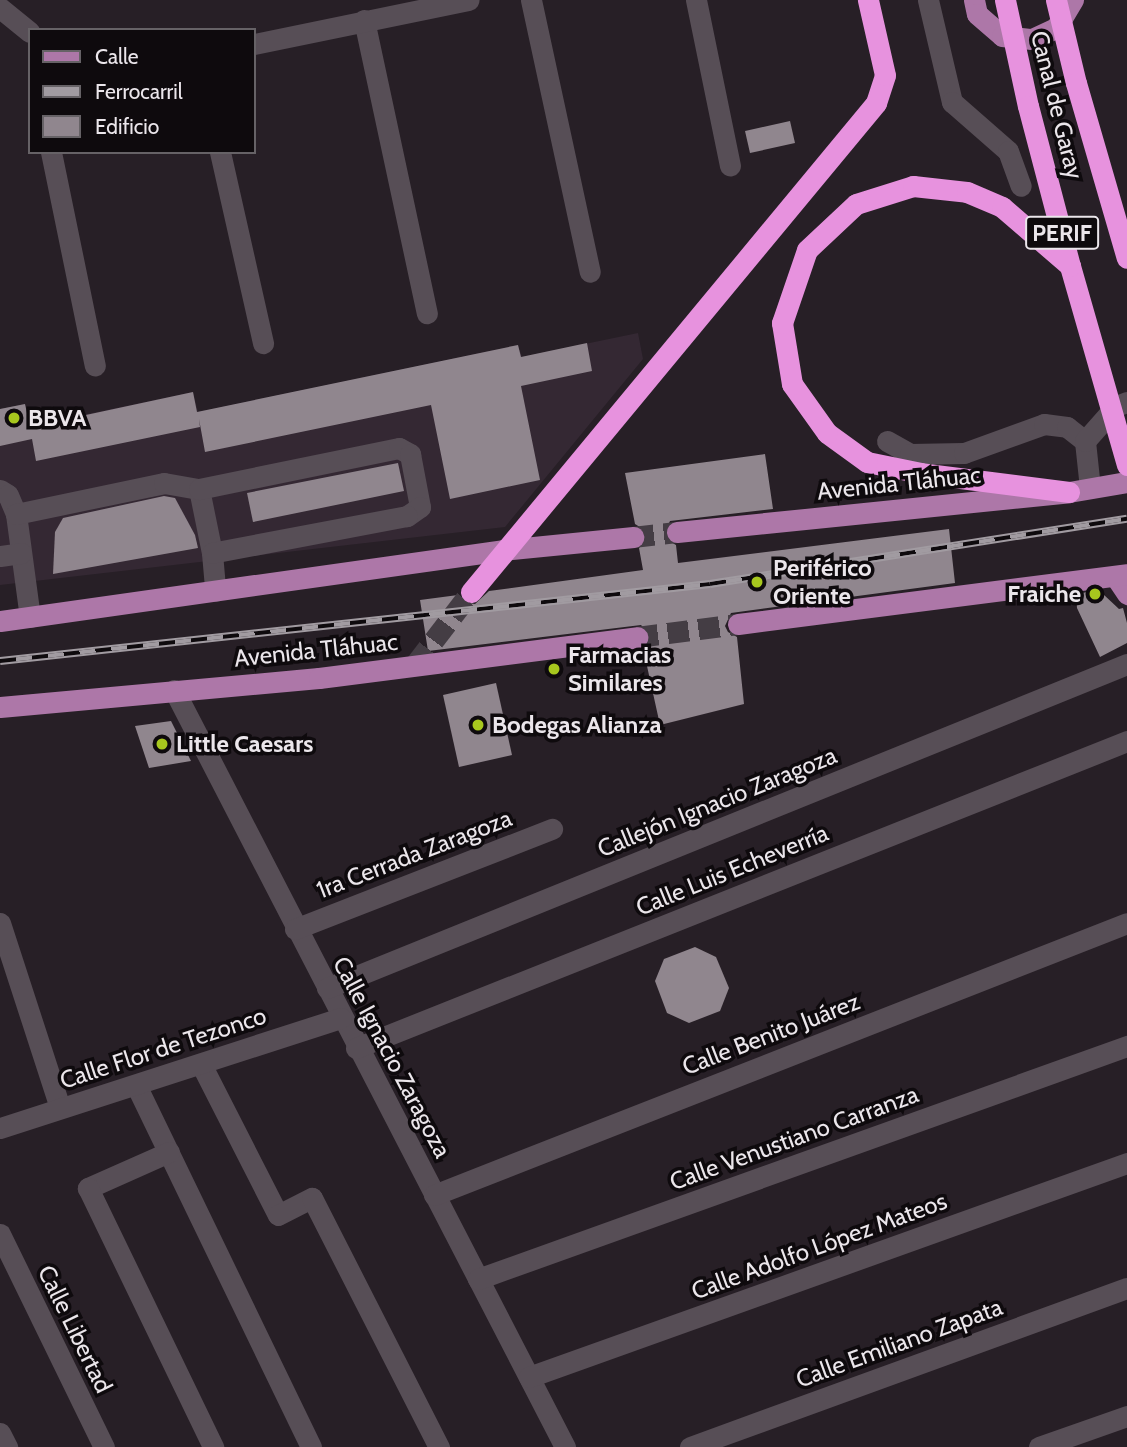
<!DOCTYPE html>
<html>
<head>
<meta charset="utf-8">
<style>
	body { margin:0 }
	#map { position:relative; width:1127px; height:1447px; overflow:hidden; background:#271f26; font-family:Cabin,sans-serif }
	div>[style] { position:absolute }
	.built>* { inset:0; background:#342833 }
	.building>* { inset:0; background:#90868e }
	.major-tunnel>* { height:21px; margin-top:-10.5px; transform-origin:0; background:repeating-linear-gradient(90deg,#443d44 0 21px,transparent 0 31px) }
	.highway-tunnel>* { height:21px; margin-top:-10.5px; transform-origin:0; background:repeating-linear-gradient(90deg,#443d44 0 21px,transparent 0 31px) }
	.minor>* { height:21px; margin:-10.5px; padding:0 10.5px; transform-origin:10.5px; border-radius:10.5px; background:#574e56 }
	.major>* { height:21px; margin:-10.5px; padding:0 10.5px; transform-origin:10.5px; border-radius:10.5px; background:#ad77a8 }
	.highway>* { height:21px; margin:-10.5px; padding:0 10.5px; transform-origin:10.5px; border-radius:10.5px; background:#e792de }
	.rail>* { height:8px; margin-top:-4px; transform-origin:0; background:repeating-linear-gradient(90deg,#0e0a0d 0 16px,#a19ba1 0 32px); box-sizing:border-box; border-block:2px solid #a19ba1 }
	.dots>* { width:19px; height:19px; translate:-50% -50%; box-sizing:border-box; border:4px solid #0e0a0d; border-radius:50% }
	span { translate:-50% -50%; white-space:nowrap; text-align:center; line-height:1.15; -webkit-text-stroke:7px #0e0a0d; paint-order:stroke }
	.shield-label span { padding:2px 5px; background:#0e0a0d; border:2px solid; border-radius:5px; -webkit-text-stroke-width:0 }
	.shield-label { font-size:23px; color:#ebe6eb; font-weight:700 }
	.street-label { font-size:24px; color:#ebe6eb }
	.poi-label { font-size:24px; color:#ebe6eb; font-weight:700 }
	.left { translate:0 -50%; text-align:left }
	.right { translate:-100% -50%; text-align:right }
	.legend { position:absolute; left:28px; top:28px; width:228px; height:126px; box-sizing:border-box; background:#0e0a0d; border:2px solid #666266; margin:0; padding:9px 12px; list-style:none; font-size:21px; color:#ebe6eb }
	.legend li { display:flex; align-items:center; gap:14px; height:35px }
	.legend b { width:35px; border:2px solid #666266 }
</style>
</head>
<body>
<div id="map">
	<div class="built">
		<i style="clip-path:polygon(638px 333px,643px 359px,505px 527px,0 585px,0 409px,25px 404px,30px 426px,193px 392px,198px 412px,518px 345px,522px 357px)"></i>
	</div>
	<div class="building">
		<i style="clip-path:polygon(790px 121px,795px 143px,750px 153px,745px 131px)"></i>
		<i style="clip-path:polygon(587px 343px,592px 371px,521px 386px,540px 480px,450px 499px,431px 405px,205px 452px,199px 419px,200px 427px,36px 461px,32px 439px,0 446px,0 409px,25px 404px,30px 427px,193px 392px,197px 412px,518px 345px,521px 357px)"></i>
		<i style="clip-path:polygon(765px 454px,773px 509px,670px 521px,664px 534px,667px 540px,676px 545px,678px 563px,949px 529px,955px 583px,731px 613px,725px 626px,728px 632px,737px 637px,744px 704px,660px 725px,643px 648px,649px 643px,650px 635px,641px 625px,428px 651px,420px 600px,458px 595px,463px 602px,475px 604px,489px 591px,643px 570px,639px 548px,645px 543px,646px 535px,643px 529px,635px 524px,625px 473px)"></i>
		<i style="clip-path:polygon(398px 463px,404px 491px,253px 522px,247px 493px)"></i>
		<i style="clip-path:polygon(164px 496px,175px 498px,195px 535px,198px 548px,53px 574px,55px 532px,63px 518px)"></i>
		<i style="clip-path:polygon(1094px 591px,1103px 594px,1119px 609px,1123px 608px,1127px 623px,1127px 643px,1100px 657px,1077px 608px,1076px 594px)"></i>
		<i style="clip-path:polygon(496px 683px,512px 755px,459px 767px,443px 695px)"></i>
		<i style="clip-path:polygon(171px 721px,191px 761px,149px 768px,135px 726px)"></i>
		<i style="clip-path:polygon(695px 947px,716px 957px,729px 988px,720px 1011px,689px 1023px,667px 1013px,655px 981px,664px 959px)"></i>
	</div>
	<div class="major-tunnel">
		<i style="left:633px;top:537px;width:44px;rotate:-6.5deg"></i>
		<i style="left:637px;top:637px;width:102px;rotate:-7.3deg"></i>
	</div>
	<div class="highway-tunnel">
		<i style="left:415px;top:665px;width:92px;rotate:-52.5deg"></i>
	</div>
	<div class="minor">
		<i style="left:531px;top:0;width:278px;rotate:77.8deg"></i>
		<i style="left:696px;top:0;width:169px;rotate:78.4deg"></i>
		<i style="left:928px;top:0;width:105px;rotate:76.8deg"></i>
		<i style="left:952px;top:102px;width:74px;rotate:41.2deg"></i>
		<i style="left:1008px;top:151px;width:37px;rotate:70deg"></i>
		<i style="left:0;top:8px;width:38px;rotate:39deg"></i>
		<i style="left:364px;top:20px;width:300px;rotate:77.9deg"></i>
		<i style="left:254px;top:44px;width:219px;rotate:-11.6deg"></i>
		<i style="left:51px;top:152px;width:218px;rotate:78.4deg"></i>
		<i style="left:220px;top:152px;width:196px;rotate:77.3deg"></i>
		<i style="left:887px;top:441px;width:26px;rotate:29deg"></i>
		<i style="left:910px;top:454px;width:54px;rotate:-1.1deg"></i>
		<i style="left:964px;top:453px;width:85px;rotate:-19.9deg"></i>
		<i style="left:1044px;top:424px;width:23px;rotate:7deg"></i>
		<i style="left:1067px;top:427px;width:23px;rotate:38deg"></i>
		<i style="left:1090px;top:488px;width:47px;rotate:-96.1deg"></i>
		<i style="left:1085px;top:441px;width:47px;rotate:-48.5deg"></i>
		<i style="left:1116px;top:406px;width:12px;rotate:-20deg"></i>
		<i style="left:199px;top:489px;width:65px;rotate:78.5deg"></i>
		<i style="left:212px;top:553px;width:38px;rotate:85deg"></i>
		<i style="left:0;top:490px;width:9px;rotate:32deg"></i>
		<i style="left:8px;top:495px;width:21px;rotate:67deg"></i>
		<i style="left:16px;top:514px;width:104px;rotate:82.3deg"></i>
		<i style="left:16px;top:514px;width:151px;rotate:-11.8deg"></i>
		<i style="left:164px;top:483px;width:36px;rotate:10deg"></i>
		<i style="left:199px;top:489px;width:204px;rotate:-11.6deg"></i>
		<i style="left:399px;top:448px;width:13px;rotate:29deg"></i>
		<i style="left:410px;top:454px;width:54px;rotate:79.3deg"></i>
		<i style="left:420px;top:507px;width:16px;rotate:145deg"></i>
		<i style="left:407px;top:516px;width:198px;rotate:169.3deg"></i>
		<i style="left:0;top:556px;width:21px;rotate:-8deg"></i>
		<i style="left:174px;top:690px;width:852px;rotate:62.68deg"></i>
		<i style="left:0;top:923px;width:194px;rotate:72deg"></i>
		<i style="left:295px;top:929px;width:276px;rotate:-21.3deg"></i>
		<i style="left:327px;top:988px;width:863px;rotate:-22.05deg"></i>
		<i style="left:356px;top:1048px;width:830px;rotate:-21.71deg"></i>
		<i style="left:201px;top:1064px;width:169px;rotate:63deg"></i>
		<i style="left:278px;top:1215px;width:38px;rotate:-27deg"></i>
		<i style="left:312px;top:1198px;width:280px;rotate:63deg"></i>
		<i style="left:136px;top:1085px;width:402px;rotate:64.2deg"></i>
		<i style="left:0;top:1128px;width:358px;rotate:-17.9deg"></i>
		<i style="left:169px;top:1152px;width:89px;rotate:156deg"></i>
		<i style="left:88px;top:1188px;width:288px;rotate:64.2deg"></i>
		<i style="left:434px;top:1195px;width:744px;rotate:-21.43deg"></i>
		<i style="left:0;top:1234px;width:237px;rotate:64deg"></i>
		<i style="left:478px;top:1279px;width:690px;rotate:-19.75deg"></i>
		<i style="left:529px;top:1377px;width:635px;rotate:-19.69deg"></i>
		<i style="left:0;top:1433px;width:16px;rotate:63deg"></i>
		<i style="left:690px;top:1447px;width:465px;rotate:-20deg"></i>
		<i style="left:1039px;top:1447px;width:93px;rotate:-19.4deg"></i>
	</div>
	<div class="major">
		<i style="left:974px;top:0;width:14px;rotate:78deg"></i>
		<i style="left:977px;top:14px;width:33px;rotate:41deg"></i>
		<i style="left:1002px;top:36px;width:30px;rotate:6deg"></i>
		<i style="left:1032px;top:39px;width:26px;rotate:-25deg"></i>
		<i style="left:1056px;top:28px;width:33px;rotate:-59deg"></i>
		<i style="left:677px;top:532px;width:394px;rotate:-5.8deg"></i>
		<i style="left:1069px;top:492px;width:59px;rotate:-9.8deg"></i>
		<i style="left:1115px;top:576px;width:22px;rotate:56deg"></i>
		<i style="left:0;top:621px;width:508px;rotate:-8.03deg"></i>
		<i style="left:503px;top:550px;width:131px;rotate:-5.7deg"></i>
		<i style="left:738px;top:624px;width:392px;rotate:-7.3deg"></i>
		<i style="left:0;top:707px;width:320px;rotate:-5.2deg"></i>
		<i style="left:319px;top:678px;width:321px;rotate:-7.3deg"></i>
	</div>
	<div class="highway">
		<i style="left:1005px;top:0;width:108px;rotate:77.8deg"></i>
		<i style="left:1028px;top:106px;width:165px;rotate:75.3deg"></i>
		<i style="left:1070px;top:266px;width:207px;rotate:74deg"></i>
		<i style="left:1056px;top:0;width:85px;rotate:76.5deg"></i>
		<i style="left:1076px;top:83px;width:182px;rotate:73.8deg"></i>
		<i style="left:1069px;top:492px;width:149px;rotate:-172.7deg"></i>
		<i style="left:921px;top:473px;width:55px;rotate:-168.5deg"></i>
		<i style="left:867px;top:462px;width:49px;rotate:-144.1deg"></i>
		<i style="left:827px;top:433px;width:60px;rotate:-125.5deg"></i>
		<i style="left:792px;top:384px;width:62px;rotate:-99.3deg"></i>
		<i style="left:782px;top:323px;width:77px;rotate:-71.1deg"></i>
		<i style="left:807px;top:250px;width:67px;rotate:-43.2deg"></i>
		<i style="left:856px;top:204px;width:60px;rotate:-17.5deg"></i>
		<i style="left:913px;top:186px;width:54px;rotate:6.3deg"></i>
		<i style="left:967px;top:192px;width:38px;rotate:23deg"></i>
		<i style="left:1002px;top:207px;width:90px;rotate:40.9deg"></i>
		<i style="left:471px;top:592px;width:635px;rotate:-50.37deg"></i>
		<i style="left:876px;top:103px;width:29px;rotate:-72deg"></i>
		<i style="left:885px;top:75px;width:77px;rotate:-102.8deg"></i>
	</div>
	<div class="rail">
		<i style="left:0;top:661px;width:714px;rotate:-6.19deg"></i>
		<i style="left:710px;top:584px;width:422px;rotate:-8.9deg"></i>
	</div>
	<div class="dots">
		<i style="left:14px;top:418px;background:#a7c71e"></i>
		<i style="left:757px;top:582px;background:#a7c71e"></i>
		<i style="left:1095px;top:594px;background:#a7c71e"></i>
		<i style="left:554px;top:669px;background:#a7c71e"></i>
		<i style="left:478px;top:725px;background:#a7c71e"></i>
		<i style="left:162px;top:744px;background:#a7c71e"></i>
	</div>
	<div class="shield-label">
		<span style="left:1062px;top:233px">PERIF</span>
	</div>
	<div class="street-label">
		<span style="left:1057px;top:105px;rotate:76deg">Canal de Garay</span>
		<span style="left:899px;top:483px;rotate:-6deg">Avenida Tláhuac</span>
		<span style="left:316px;top:650px;rotate:-6deg">Avenida Tláhuac</span>
		<span style="left:717px;top:802px;rotate:-22deg">Callejón Ignacio Zaragoza</span>
		<span style="left:414px;top:854px;rotate:-21deg">1ra Cerrada Zaragoza</span>
		<span style="left:732px;top:870px;rotate:-22deg">Calle Luis Echeverría</span>
		<span style="left:771px;top:1034px;rotate:-21deg">Calle Benito Juárez</span>
		<span style="left:163px;top:1048px;rotate:-18deg">Calle Flor de Tezonco</span>
		<span style="left:392px;top:1057px;rotate:62deg">Calle Ignacio Zaragoza</span>
		<span style="left:794px;top:1138px;rotate:-20deg">Calle Venustiano Carranza</span>
		<span style="left:819px;top:1246px;rotate:-20deg">Calle Adolfo López Mateos</span>
		<span style="left:75px;top:1329px;rotate:64deg">Calle Libertad</span>
		<span style="left:899px;top:1343px;rotate:-20deg">Calle Emiliano Zapata</span>
	</div>
	<div class="poi-label">
		<span class="left" style="left:28px;top:418px">BBVA</span>
		<span class="left" style="left:773px;top:582px">Periférico<br>Oriente</span>
		<span class="right" style="left:1081px;top:594px">Fraiche</span>
		<span class="left" style="left:568px;top:669px">Farmacias<br>Similares</span>
		<span class="left" style="left:492px;top:725px">Bodegas Alianza</span>
		<span class="left" style="left:176px;top:744px">Little Caesars</span>
	</div>
	<ul class="legend">
	<li><b style="height:9px;background:#ad77a8"></b>Calle</li>
	<li><b style="height:9px;background:#a19ba1"></b>Ferrocarril</li>
	<li><b style="height:19px;background:#90868e"></b>Edificio</li>
	</ul>
</div>
</body>
</html>
